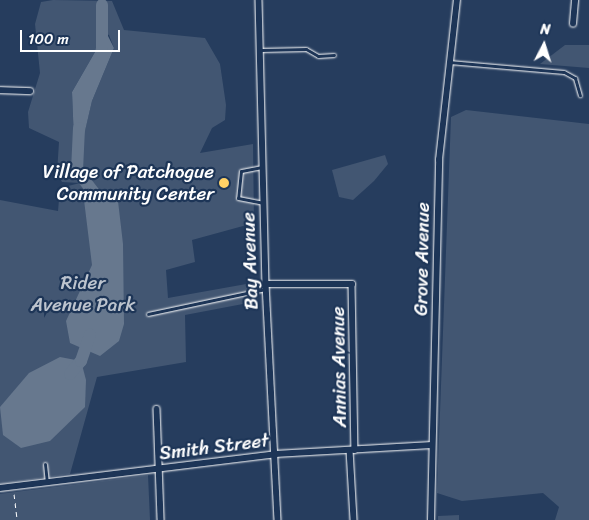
<!DOCTYPE html>
<html>
<head>
<meta charset="utf-8">
<style>
	body { margin:0 }
	#map { position:relative; width:589px; height:520px; overflow:hidden; background:#263d5e; font-family:Sriracha,sans-serif }
	div>[style] { position:absolute }
	.green>* { inset:0; background:#425672 }
	.water>* { inset:0; background:#67788e }
	.river>* { height:12px; margin:-6px; padding:0 6px; transform-origin:6px; border-radius:6px; background:#67788e }
	.path>* { height:1px; margin-top:-0.5px; transform-origin:0; background:repeating-linear-gradient(90deg,#fff 0 5px,transparent 0 9px) }
	.roads { filter:drop-shadow(0 0 1px #fff) drop-shadow(0 0 1px #fff) }
	.lane>* { height:3px; margin:-1.5px; padding:0 1.5px; transform-origin:1.5px; border-radius:1.5px; background:#1d3557 }
	.street>* { height:5.5px; margin:-2.75px; padding:0 2.75px; transform-origin:2.75px; border-radius:2.75px; background:#1d3557 }
	.dots>* { width:14px; height:14px; translate:-50% -50%; box-sizing:border-box; border:2px solid #1d3557; border-radius:50% }
	span { translate:-50% -50%; white-space:nowrap; text-align:center; line-height:1.15; -webkit-text-stroke:4.5px #1d3557; paint-order:stroke }
	.poi-label { font-size:19px; color:#fff }
	.right { translate:-100% -50%; text-align:right }
	.street-label { font-size:19px; color:#fff }
	.park-label { font-size:19px; color:#bdc4ce }
	.north { position:absolute; left:519px; top:20px; width:50px; height:50px; -webkit-text-stroke:4px #1d3557; paint-order:stroke; rotate:5deg; font-size:14px; font-weight:700; line-height:20px; text-align:center; color:#fff }
	.north::after { content:''; display:block; margin:auto; width:18px; height:22px; background:#fff; clip-path:polygon(50% 0,100% 100%,50% 72%,0 100%) }
	.scale { position:absolute; left:20px; top:30px; width:100px; height:22px; box-sizing:border-box; border:2px solid #fff; border-top:0; padding-left:6px; font-size:15px; line-height:18px; white-space:nowrap; color:#fff; -webkit-text-stroke:4px #1d3557; paint-order:stroke }
</style>
</head>
<body>
<div id="map">
	<div class="green">
		<i style="clip-path:polygon(evenodd,53px 0,112px 1px,124px 30px,205px 38px,220px 64px,226px 105px,225px 120px,212px 128px,200px 153px,253px 144px,254px 223px,192px 240px,195px 262px,166px 270px,168px 298px,257px 282px,258px 301px,185px 315px,186px 362px,97px 377px,70px 474px,0 484px,0 200px,58px 211px,60px 188px,80px 183px,62px 182px,57px 173px,59px 142px,29px 128px,28px 112px,40px 73px,35px 24px,41px 2px,53px 0,99px 31px,109px 35px,114px 48px,92px 101px,81px 147px,74px 141px,72px 92px,95px 52px,99px 31px)"></i>
		<i style="clip-path:polygon(565px 45px,589px 45px,589px 68px,540px 64px)"></i>
		<i style="clip-path:polygon(466px 110px,589px 124px,589px 520px,555px 520px,559px 507px,543px 493px,462px 501px,437px 493px,451px 117px)"></i>
		<i style="clip-path:polygon(385px 155px,388px 164px,374px 181px,353px 200px,339px 197px,332px 170px)"></i>
		<i style="clip-path:polygon(148px 475px,150px 520px,0 520px,0 494px)"></i>
		<i style="clip-path:polygon(459px 515px,459px 520px,438px 520px,438px 516px)"></i>
	</div>
	<div class="water">
		<i style="clip-path:polygon(105px 30px,114px 48px,92px 101px,81px 148px,74px 141px,72px 92px,95px 52px,99px 31px)"></i>
		<i style="clip-path:polygon(87px 186px,118px 201px,123px 244px,124px 324px,119px 341px,100px 356px,70px 343px,66px 321px,92px 265px,84px 200px)"></i>
		<i style="clip-path:polygon(60px 357px,81px 361px,86px 380px,85px 407px,50px 441px,21px 448px,3px 435px,0 407px,29px 373px)"></i>
	</div>
	<div class="river">
		<i style="left:102px;top:5px;width:42px;rotate:90deg"></i>
		<i style="left:79px;top:128px;width:43px;rotate:92.7deg"></i>
		<i style="left:77px;top:171px;width:34px;rotate:52deg"></i>
		<i style="left:70px;top:374px;width:17px;rotate:-50deg"></i>
		<i style="left:81px;top:361px;width:28px;rotate:-71deg"></i>
	</div>
	<div class="path">
		<i style="left:14px;top:494px;width:26px;rotate:83deg"></i>
	</div>
	<div class="roads">
		<div class="lane">
			<i style="left:261px;top:50px;width:45px;rotate:-1.3deg"></i>
			<i style="left:306px;top:49px;width:14px;rotate:30deg"></i>
			<i style="left:318px;top:56px;width:16px;rotate:-4deg"></i>
			<i style="left:449px;top:62px;width:115px;rotate:5deg"></i>
			<i style="left:564px;top:72px;width:13px;rotate:29deg"></i>
			<i style="left:575px;top:78px;width:18px;rotate:74deg"></i>
			<i style="left:262px;top:167px;width:21px;rotate:169deg"></i>
			<i style="left:241px;top:171px;width:27px;rotate:96deg"></i>
			<i style="left:238px;top:198px;width:25px;rotate:11deg"></i>
			<i style="left:148px;top:314px;width:121px;rotate:-12deg"></i>
			<i style="left:45px;top:464px;width:18px;rotate:84deg"></i>
		</div>
		<div class="street">
			<i style="left:259px;top:0;width:284px;rotate:88.6deg"></i>
			<i style="left:266px;top:284px;width:236px;rotate:87.1deg"></i>
			<i style="left:573px;top:24px;width:24px;rotate:-85deg"></i>
			<i style="left:0;top:90px;width:30px;rotate:2deg"></i>
			<i style="left:266px;top:284px;width:86px"></i>
			<i style="left:352px;top:284px;width:166px;rotate:89deg"></i>
			<i style="left:157px;top:409px;width:111px;rotate:87.9deg"></i>
			<i style="left:350px;top:450px;width:70px;rotate:86.7deg"></i>
			<i style="left:0;top:488px;width:277px;rotate:-7deg"></i>
			<i style="left:275px;top:454px;width:157px;rotate:-3.3deg"></i>
			<i style="left:431px;top:520px;width:360px;rotate:-88.7deg"></i>
			<i style="left:439px;top:160px;width:161px;rotate:-83.6deg"></i>
		</div>
	</div>
	<div class="dots">
		<i style="left:224px;top:183px;background:#ffd166"></i>
	</div>
	<div class="poi-label">
		<span class="right" style="left:214px;top:183px">Village of Patchogue<br>Community Center</span>
	</div>
	<div class="street-label">
		<span style="left:422px;top:259px;rotate:-89deg">Grove Avenue</span>
		<span style="left:250px;top:261px;rotate:-92deg">Bay Avenue</span>
		<span style="left:339px;top:367px;rotate:-91deg">Annias Avenue</span>
		<span style="left:214px;top:447px;rotate:-7deg">Smith Street</span>
	</div>
	<div class="park-label">
		<span style="left:83px;top:294px">Rider<br>Avenue Park</span>
	</div>
	<div class="north">N</div>
	<div class="scale">100 m</div>
</div>
</body>
</html>
